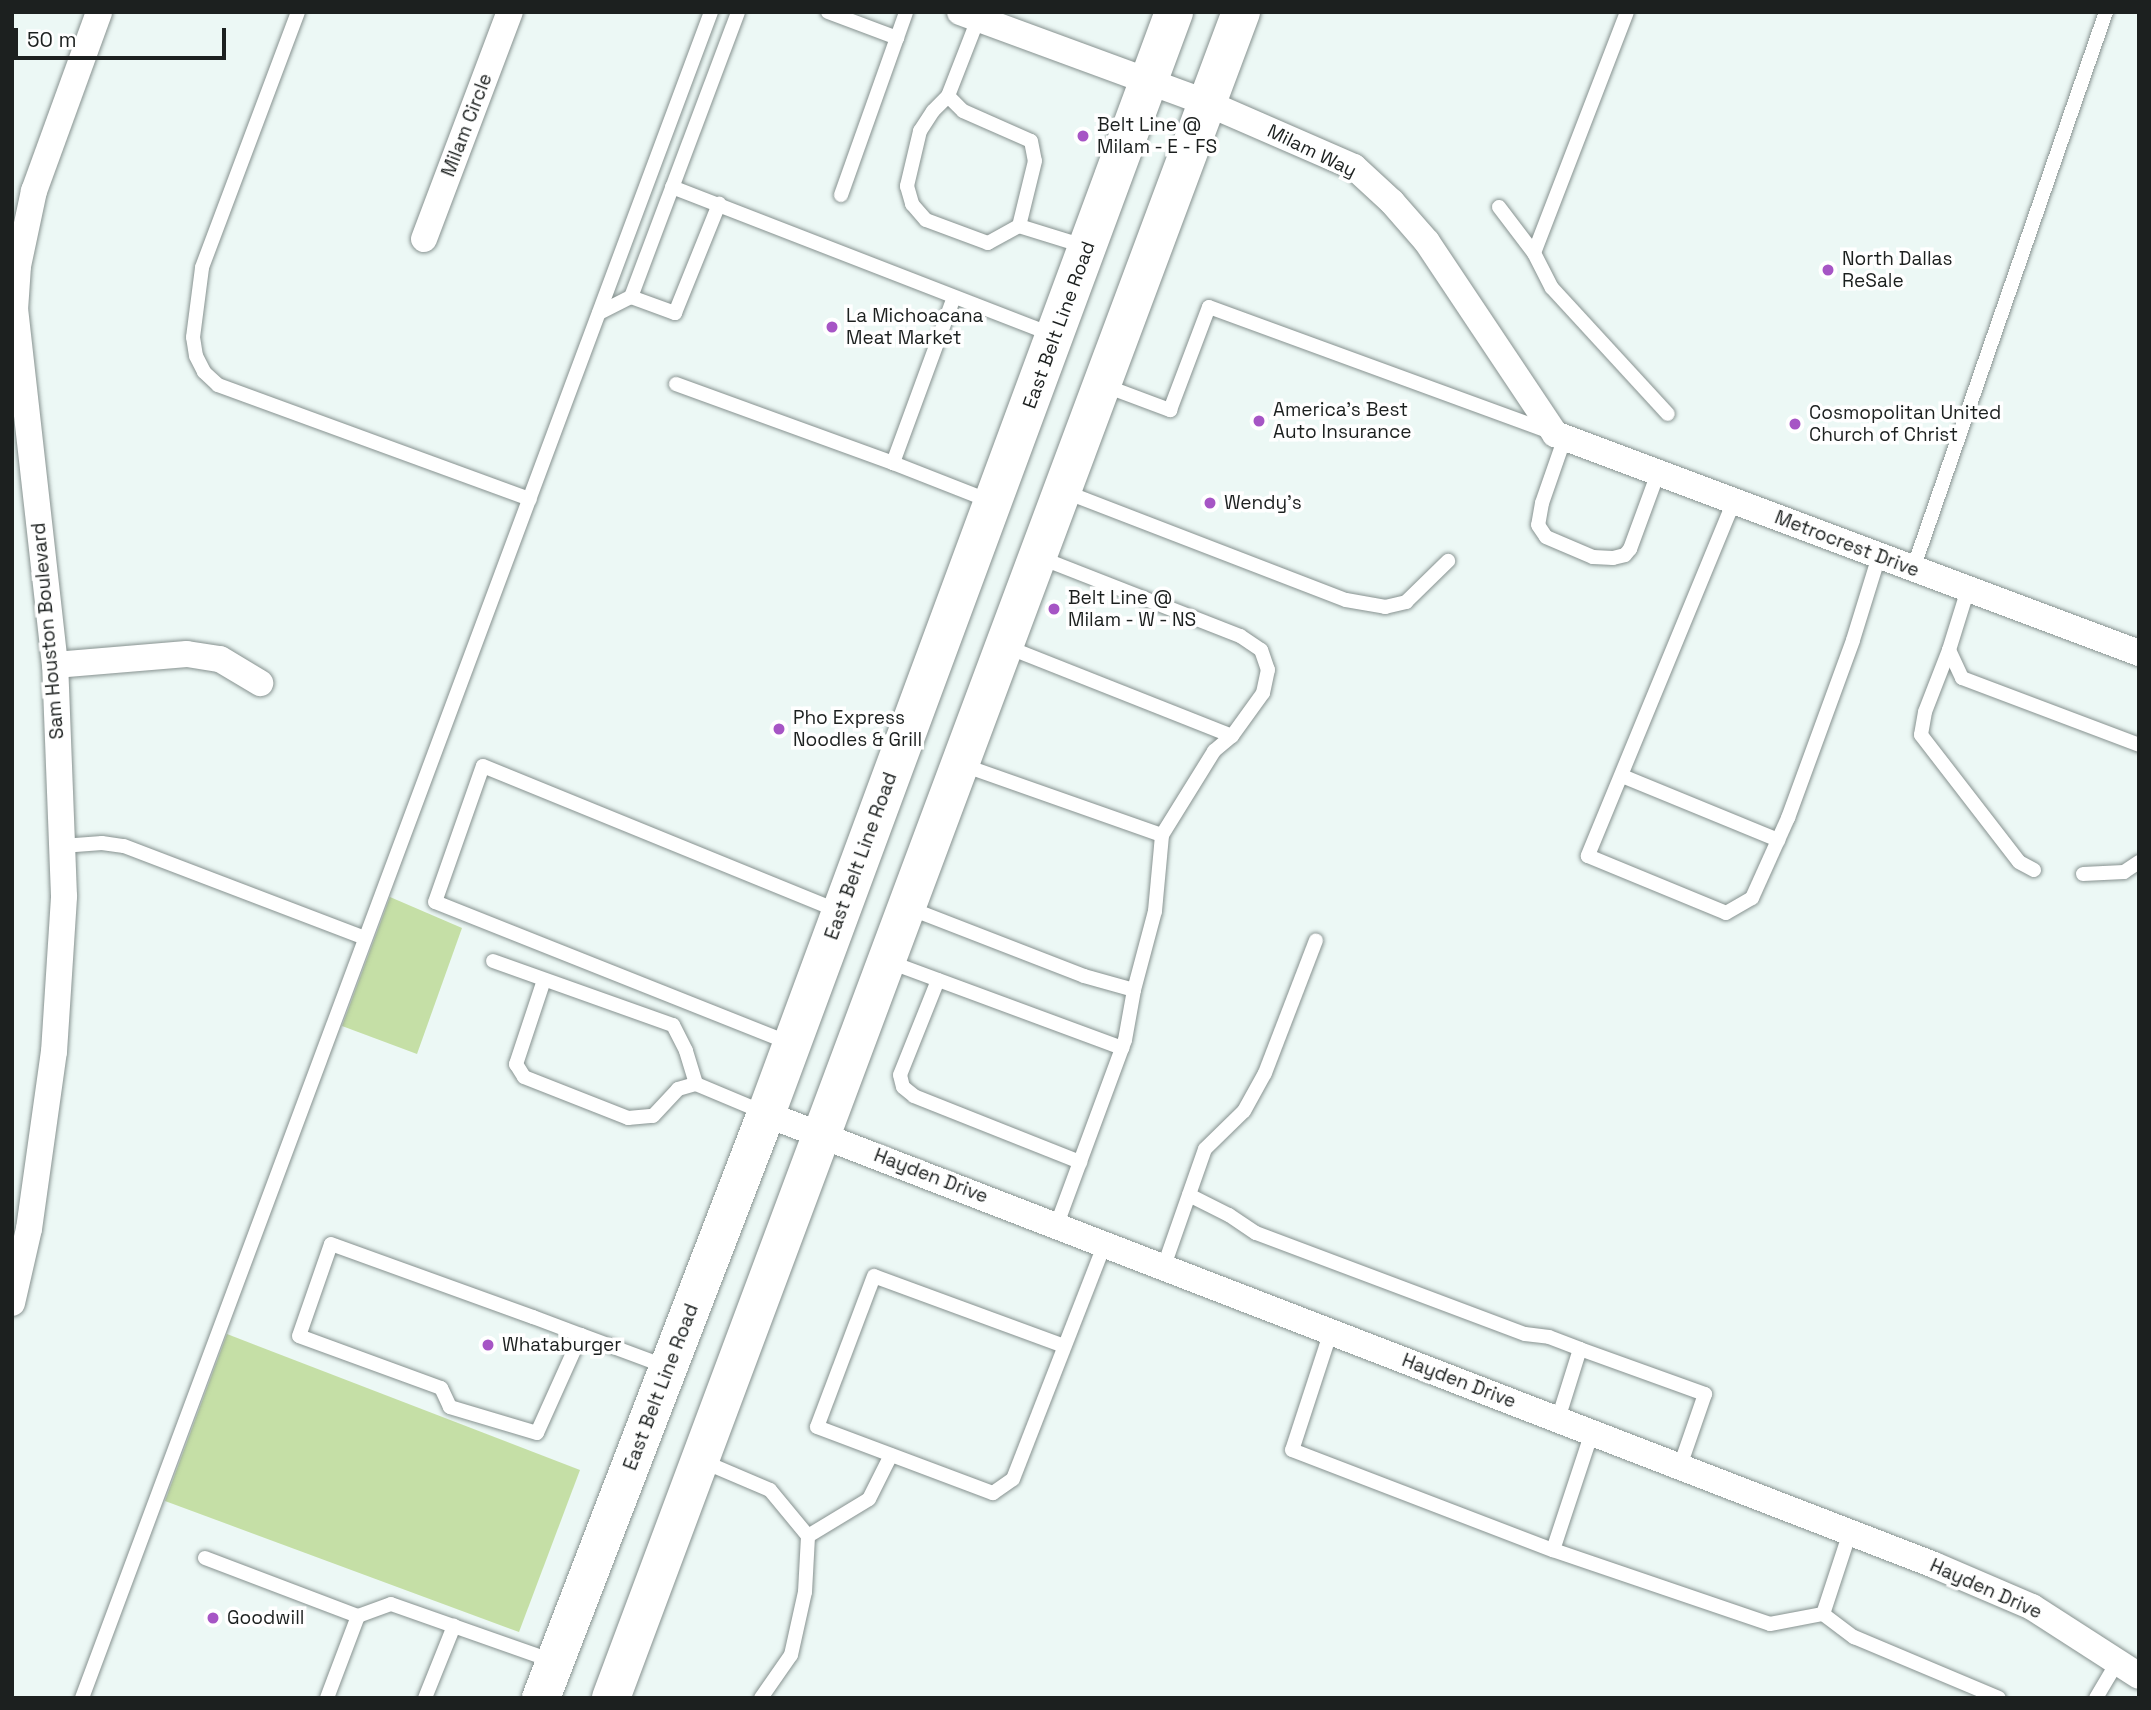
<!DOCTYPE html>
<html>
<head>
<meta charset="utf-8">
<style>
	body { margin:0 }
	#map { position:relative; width:2151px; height:1710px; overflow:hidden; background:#ecf8f5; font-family:"Space Grotesk",sans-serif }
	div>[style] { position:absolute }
	.green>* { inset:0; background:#c5dfa6 }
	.roads { filter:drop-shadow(0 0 2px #879290) drop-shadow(0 0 2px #879290) }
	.service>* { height:14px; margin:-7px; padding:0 7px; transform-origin:7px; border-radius:7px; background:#fff }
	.minor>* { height:26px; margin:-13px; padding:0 13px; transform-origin:13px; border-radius:13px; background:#fff }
	.primary>* { height:38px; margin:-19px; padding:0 19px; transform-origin:19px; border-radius:19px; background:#fff }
	.dots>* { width:19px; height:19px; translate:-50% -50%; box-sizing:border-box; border:4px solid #fff; border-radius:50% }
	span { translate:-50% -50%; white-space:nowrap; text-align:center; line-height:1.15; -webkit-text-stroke:7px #fff; paint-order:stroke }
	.street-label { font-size:19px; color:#1c201f }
	.poi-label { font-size:19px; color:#1c201f }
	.left { translate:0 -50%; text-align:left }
	.frame { position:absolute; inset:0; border:14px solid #1c201f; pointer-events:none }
	.scale { position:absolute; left:14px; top:28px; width:212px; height:32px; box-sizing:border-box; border:4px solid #1c201f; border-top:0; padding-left:9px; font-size:21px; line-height:24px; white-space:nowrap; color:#1c201f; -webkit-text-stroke:5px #fff; paint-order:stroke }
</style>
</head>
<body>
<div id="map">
	<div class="green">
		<i style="clip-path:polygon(390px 897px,462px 928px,417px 1054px,342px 1026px)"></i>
		<i style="clip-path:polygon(227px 1334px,580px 1470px,519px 1632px,165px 1501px)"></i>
	</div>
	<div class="roads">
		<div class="service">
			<i style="left:298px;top:12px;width:273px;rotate:110.6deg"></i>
			<i style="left:202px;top:268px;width:70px;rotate:97.4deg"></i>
			<i style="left:193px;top:337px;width:19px;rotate:81deg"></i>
			<i style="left:196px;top:356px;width:18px;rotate:63deg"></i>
			<i style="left:204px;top:372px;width:19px;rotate:43deg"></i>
			<i style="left:218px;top:385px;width:332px;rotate:20.1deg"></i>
			<i style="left:828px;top:12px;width:74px;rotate:20.6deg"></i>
			<i style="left:978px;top:19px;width:83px;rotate:111.3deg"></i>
			<i style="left:948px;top:96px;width:21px;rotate:135deg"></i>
			<i style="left:933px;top:111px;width:24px;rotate:123deg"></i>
			<i style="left:920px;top:131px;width:57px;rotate:103.3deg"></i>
			<i style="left:907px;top:186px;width:19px;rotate:74deg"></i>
			<i style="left:912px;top:204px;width:21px;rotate:49deg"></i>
			<i style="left:926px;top:220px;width:66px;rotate:20.4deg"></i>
			<i style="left:988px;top:243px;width:35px;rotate:-29deg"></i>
			<i style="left:1019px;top:226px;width:71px;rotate:17.2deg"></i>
			<i style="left:948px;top:96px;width:21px;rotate:45deg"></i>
			<i style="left:963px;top:111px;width:74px;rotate:23.8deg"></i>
			<i style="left:1031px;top:141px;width:20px;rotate:79deg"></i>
			<i style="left:1035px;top:161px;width:67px;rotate:103.8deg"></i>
			<i style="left:672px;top:187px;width:409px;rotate:21.2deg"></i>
			<i style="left:841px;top:195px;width:194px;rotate:-70.4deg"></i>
			<i style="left:1499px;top:207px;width:58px;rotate:52.7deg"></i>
			<i style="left:1534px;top:253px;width:39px;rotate:63deg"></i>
			<i style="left:1552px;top:288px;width:171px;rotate:47.4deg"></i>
			<i style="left:1534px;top:253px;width:258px;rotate:-68.9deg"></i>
			<i style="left:631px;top:297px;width:47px;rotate:20deg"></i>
			<i style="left:675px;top:313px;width:118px;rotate:-68deg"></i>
			<i style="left:954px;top:297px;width:177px;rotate:110.2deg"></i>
			<i style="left:893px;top:463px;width:104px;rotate:21.4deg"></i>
			<i style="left:599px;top:313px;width:36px;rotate:-27deg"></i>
			<i style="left:631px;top:297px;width:304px;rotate:-69.4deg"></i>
			<i style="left:676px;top:384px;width:231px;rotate:20deg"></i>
			<i style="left:1103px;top:385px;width:72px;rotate:20.5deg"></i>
			<i style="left:1170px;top:410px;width:110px;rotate:-69.3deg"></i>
			<i style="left:1209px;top:307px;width:364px;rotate:20.1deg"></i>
			<i style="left:1565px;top:437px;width:70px;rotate:109.2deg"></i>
			<i style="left:1542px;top:503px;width:22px;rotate:100deg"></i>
			<i style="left:1538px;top:525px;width:14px;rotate:56deg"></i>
			<i style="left:1546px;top:537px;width:51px;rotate:23.1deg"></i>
			<i style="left:1593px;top:557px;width:20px;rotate:3deg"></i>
			<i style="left:1613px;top:558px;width:12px;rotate:-14deg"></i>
			<i style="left:1625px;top:555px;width:8px;rotate:-50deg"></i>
			<i style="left:1630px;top:549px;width:81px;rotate:-69.8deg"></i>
			<i style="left:1063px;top:491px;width:303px;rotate:21.1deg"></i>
			<i style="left:1346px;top:600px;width:40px;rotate:10deg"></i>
			<i style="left:1385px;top:607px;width:22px;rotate:-13deg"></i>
			<i style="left:1406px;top:602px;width:59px;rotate:-44.3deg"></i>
			<i style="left:1734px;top:501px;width:384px;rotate:112.4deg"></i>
			<i style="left:1588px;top:856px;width:149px;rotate:22.4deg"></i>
			<i style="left:1726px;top:913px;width:30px;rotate:-30deg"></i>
			<i style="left:1752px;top:898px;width:88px;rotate:-65.8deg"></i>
			<i style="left:1788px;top:818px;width:189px;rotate:-69.9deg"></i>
			<i style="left:1853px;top:640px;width:88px;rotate:-72.8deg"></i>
			<i style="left:1913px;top:569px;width:589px;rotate:-70.89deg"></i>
			<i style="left:1968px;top:589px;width:64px;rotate:107.3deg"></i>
			<i style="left:1949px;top:650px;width:31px;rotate:65deg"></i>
			<i style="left:1962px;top:678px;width:189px;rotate:20.7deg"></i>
			<i style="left:1005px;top:646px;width:244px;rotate:21.6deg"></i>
			<i style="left:1949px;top:650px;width:66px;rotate:111.2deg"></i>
			<i style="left:1925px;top:712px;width:23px;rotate:100deg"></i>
			<i style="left:1921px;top:735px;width:160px;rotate:52.3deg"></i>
			<i style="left:2019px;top:862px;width:17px;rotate:28deg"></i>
			<i style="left:960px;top:764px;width:214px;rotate:19.4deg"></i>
			<i style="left:1162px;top:835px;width:99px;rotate:-58.2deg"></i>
			<i style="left:1214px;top:751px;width:23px;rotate:-40deg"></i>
			<i style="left:1232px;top:736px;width:53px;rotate:-54.2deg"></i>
			<i style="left:1263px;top:693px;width:24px;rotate:-78deg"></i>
			<i style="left:1268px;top:670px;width:21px;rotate:-109deg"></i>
			<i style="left:1261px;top:650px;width:25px;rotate:-146deg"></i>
			<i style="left:1240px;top:636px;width:217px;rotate:-158.6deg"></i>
			<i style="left:1622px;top:776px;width:169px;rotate:22.3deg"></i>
			<i style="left:62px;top:846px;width:40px;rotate:-4.3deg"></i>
			<i style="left:102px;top:843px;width:22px;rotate:8deg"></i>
			<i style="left:124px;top:846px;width:258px;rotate:20.9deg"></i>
			<i style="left:2083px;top:874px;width:41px;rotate:-2.8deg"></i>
			<i style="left:2124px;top:872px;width:18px;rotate:-34deg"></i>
			<i style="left:909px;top:908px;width:188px;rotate:21.2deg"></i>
			<i style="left:1084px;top:976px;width:52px;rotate:15.6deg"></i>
			<i style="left:1134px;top:990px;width:82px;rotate:-75.1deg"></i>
			<i style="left:1155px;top:911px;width:76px;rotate:-84.7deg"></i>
			<i style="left:493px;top:961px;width:191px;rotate:19.6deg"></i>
			<i style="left:673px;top:1025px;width:29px;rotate:63deg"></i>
			<i style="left:686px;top:1051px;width:34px;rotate:73deg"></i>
			<i style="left:696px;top:1084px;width:75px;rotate:22.8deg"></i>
			<i style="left:887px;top:961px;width:251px;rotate:20.3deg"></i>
			<i style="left:544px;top:980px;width:89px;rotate:108.4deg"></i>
			<i style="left:516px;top:1064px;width:15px;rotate:58deg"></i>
			<i style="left:524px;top:1077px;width:112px;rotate:21.5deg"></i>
			<i style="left:628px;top:1118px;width:25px;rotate:-5deg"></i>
			<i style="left:653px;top:1116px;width:37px;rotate:-47deg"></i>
			<i style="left:678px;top:1089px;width:19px;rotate:-16deg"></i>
			<i style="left:938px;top:980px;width:102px;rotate:111.8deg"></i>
			<i style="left:900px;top:1075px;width:12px;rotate:76deg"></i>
			<i style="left:903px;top:1087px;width:14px;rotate:39deg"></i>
			<i style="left:914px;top:1096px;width:179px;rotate:21.7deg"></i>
			<i style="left:792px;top:1044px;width:384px;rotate:-158.3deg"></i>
			<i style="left:435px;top:902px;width:144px;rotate:-70.6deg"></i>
			<i style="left:483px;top:766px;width:384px;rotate:22.2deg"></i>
			<i style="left:1189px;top:1195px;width:45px;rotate:26.6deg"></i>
			<i style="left:1229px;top:1215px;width:32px;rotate:34deg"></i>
			<i style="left:1256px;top:1233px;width:287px;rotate:20.6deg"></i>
			<i style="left:1525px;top:1334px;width:24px;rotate:7deg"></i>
			<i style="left:1549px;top:1337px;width:33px;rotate:21deg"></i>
			<i style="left:1580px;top:1349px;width:73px;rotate:107.4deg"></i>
			<i style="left:1057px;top:1224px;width:196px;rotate:-69.7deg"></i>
			<i style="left:1125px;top:1040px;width:51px;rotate:-79.8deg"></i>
			<i style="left:1164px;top:1266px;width:124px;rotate:-70.7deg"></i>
			<i style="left:1205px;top:1149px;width:54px;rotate:-44.3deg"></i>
			<i style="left:1244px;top:1111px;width:43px;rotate:-61.1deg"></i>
			<i style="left:1265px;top:1073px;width:142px;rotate:-69deg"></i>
			<i style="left:1331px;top:1331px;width:125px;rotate:108.1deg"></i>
			<i style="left:1292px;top:1450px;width:280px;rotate:21deg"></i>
			<i style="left:1553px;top:1550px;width:124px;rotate:-71.7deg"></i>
			<i style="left:581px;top:1335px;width:107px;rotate:114.2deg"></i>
			<i style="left:537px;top:1433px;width:91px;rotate:-163.4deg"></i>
			<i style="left:450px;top:1407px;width:21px;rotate:-115deg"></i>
			<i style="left:441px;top:1388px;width:151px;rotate:-159.9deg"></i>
			<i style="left:299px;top:1336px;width:97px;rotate:-70.8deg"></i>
			<i style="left:331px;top:1244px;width:215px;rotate:19.9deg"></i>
			<i style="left:533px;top:1317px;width:51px;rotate:20.6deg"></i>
			<i style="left:581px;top:1335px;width:92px;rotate:20.4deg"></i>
			<i style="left:1064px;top:1346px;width:202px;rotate:-159.8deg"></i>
			<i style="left:874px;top:1276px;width:161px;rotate:110.7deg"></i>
			<i style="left:817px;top:1427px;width:188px;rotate:20.6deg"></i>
			<i style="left:993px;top:1493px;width:24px;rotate:-35deg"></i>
			<i style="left:1013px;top:1479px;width:253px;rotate:-68.7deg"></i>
			<i style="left:1580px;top:1349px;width:133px;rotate:19.8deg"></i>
			<i style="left:1705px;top:1394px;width:76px;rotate:109.1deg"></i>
			<i style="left:702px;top:1461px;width:74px;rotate:23.1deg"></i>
			<i style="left:770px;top:1490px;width:60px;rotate:50.4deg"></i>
			<i style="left:808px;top:1536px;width:71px;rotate:-31.2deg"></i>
			<i style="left:869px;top:1499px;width:49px;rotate:-63.4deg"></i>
			<i style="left:1850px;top:1532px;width:86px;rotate:108.2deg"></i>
			<i style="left:1823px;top:1614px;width:39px;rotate:37deg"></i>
			<i style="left:1854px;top:1637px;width:157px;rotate:22.8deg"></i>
			<i style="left:1553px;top:1550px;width:229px;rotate:18.8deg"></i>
			<i style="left:1770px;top:1624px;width:54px;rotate:-10.7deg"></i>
			<i style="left:205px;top:1558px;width:164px;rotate:20.8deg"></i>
			<i style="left:82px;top:1698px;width:1800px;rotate:-69.54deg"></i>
			<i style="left:327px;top:1698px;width:88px;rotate:-69.3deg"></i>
			<i style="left:358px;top:1616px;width:35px;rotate:-20deg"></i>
			<i style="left:391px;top:1604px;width:172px;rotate:19.4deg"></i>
			<i style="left:425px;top:1698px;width:78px;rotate:-68.1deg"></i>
			<i style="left:761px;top:1698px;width:52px;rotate:-55.1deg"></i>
			<i style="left:791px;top:1655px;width:65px;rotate:-77.5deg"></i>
			<i style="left:805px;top:1592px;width:56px;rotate:-86.9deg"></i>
			<i style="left:2096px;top:1698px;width:43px;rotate:-59.3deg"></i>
		</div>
		<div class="minor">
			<i style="left:960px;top:12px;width:263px;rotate:20.2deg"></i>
			<i style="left:1207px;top:103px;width:160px;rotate:23.5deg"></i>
			<i style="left:1354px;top:167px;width:52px;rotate:42.6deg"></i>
			<i style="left:1392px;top:202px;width:53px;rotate:48.8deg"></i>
			<i style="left:1427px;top:242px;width:231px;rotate:56.3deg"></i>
			<i style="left:1555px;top:434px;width:624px;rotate:20.56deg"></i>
			<i style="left:424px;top:239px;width:243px;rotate:-69.3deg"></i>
			<i style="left:55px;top:665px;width:132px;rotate:-4.8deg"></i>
			<i style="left:187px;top:654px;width:33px;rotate:9deg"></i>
			<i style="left:220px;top:659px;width:47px;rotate:31deg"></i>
			<i style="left:766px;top:1114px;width:1252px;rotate:21.11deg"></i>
			<i style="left:1934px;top:1565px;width:107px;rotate:23.2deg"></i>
			<i style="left:2032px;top:1607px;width:127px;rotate:32.8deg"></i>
			<i style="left:12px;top:1303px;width:76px;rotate:-77.1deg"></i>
			<i style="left:29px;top:1229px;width:179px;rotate:-82deg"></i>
			<i style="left:54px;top:1052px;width:156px;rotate:-86.3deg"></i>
			<i style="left:64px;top:896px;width:231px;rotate:-92.2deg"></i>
			<i style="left:55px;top:665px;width:357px;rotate:-96.4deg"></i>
			<i style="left:15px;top:310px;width:44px;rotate:-86.1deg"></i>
			<i style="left:18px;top:266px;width:77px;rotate:-78deg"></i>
			<i style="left:34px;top:191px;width:190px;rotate:-70deg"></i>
		</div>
		<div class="primary">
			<i style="left:541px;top:1698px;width:626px;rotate:-68.93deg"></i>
			<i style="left:766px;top:1114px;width:1175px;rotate:-69.68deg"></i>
			<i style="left:611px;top:1698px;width:1800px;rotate:-69.51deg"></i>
		</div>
	</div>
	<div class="dots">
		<i style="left:1083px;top:136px;background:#a655c5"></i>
		<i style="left:1828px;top:270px;background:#a655c5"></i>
		<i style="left:832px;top:327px;background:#a655c5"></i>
		<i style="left:1259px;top:421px;background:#a655c5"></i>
		<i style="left:1795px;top:424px;background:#a655c5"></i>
		<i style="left:1210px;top:503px;background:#a655c5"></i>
		<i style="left:1054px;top:609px;background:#a655c5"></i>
		<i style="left:779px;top:729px;background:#a655c5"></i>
		<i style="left:488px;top:1345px;background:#a655c5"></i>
		<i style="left:213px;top:1618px;background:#a655c5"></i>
	</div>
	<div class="street-label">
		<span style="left:467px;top:125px;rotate:-69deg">Milam Circle</span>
		<span style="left:1312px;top:151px;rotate:26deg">Milam Way</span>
		<span style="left:1059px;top:325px;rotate:-70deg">East Belt Line Road</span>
		<span style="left:1847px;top:544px;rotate:21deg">Metrocrest Drive</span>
		<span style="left:48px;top:631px;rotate:-95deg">Sam Houston Boulevard</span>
		<span style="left:861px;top:856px;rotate:-70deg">East Belt Line Road</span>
		<span style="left:931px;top:1176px;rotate:21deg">Hayden Drive</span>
		<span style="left:1459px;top:1381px;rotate:21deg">Hayden Drive</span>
		<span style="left:661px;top:1387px;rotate:-69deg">East Belt Line Road</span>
		<span style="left:1986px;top:1589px;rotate:24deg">Hayden Drive</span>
	</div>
	<div class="poi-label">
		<span class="left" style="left:1097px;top:136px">Belt Line @<br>Milam - E - FS</span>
		<span class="left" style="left:1842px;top:270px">North Dallas<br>ReSale</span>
		<span class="left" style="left:846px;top:327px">La Michoacana<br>Meat Market</span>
		<span class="left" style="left:1273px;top:421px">America's Best<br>Auto Insurance</span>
		<span class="left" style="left:1809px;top:424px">Cosmopolitan United<br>Church of Christ</span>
		<span class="left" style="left:1224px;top:503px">Wendy's</span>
		<span class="left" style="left:1068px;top:609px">Belt Line @<br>Milam - W - NS</span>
		<span class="left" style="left:793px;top:729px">Pho Express<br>Noodles &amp; Grill</span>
		<span class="left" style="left:502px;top:1345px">Whataburger</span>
		<span class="left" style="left:227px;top:1618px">Goodwill</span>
	</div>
	<div class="frame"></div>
	<div class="scale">50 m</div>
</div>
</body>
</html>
